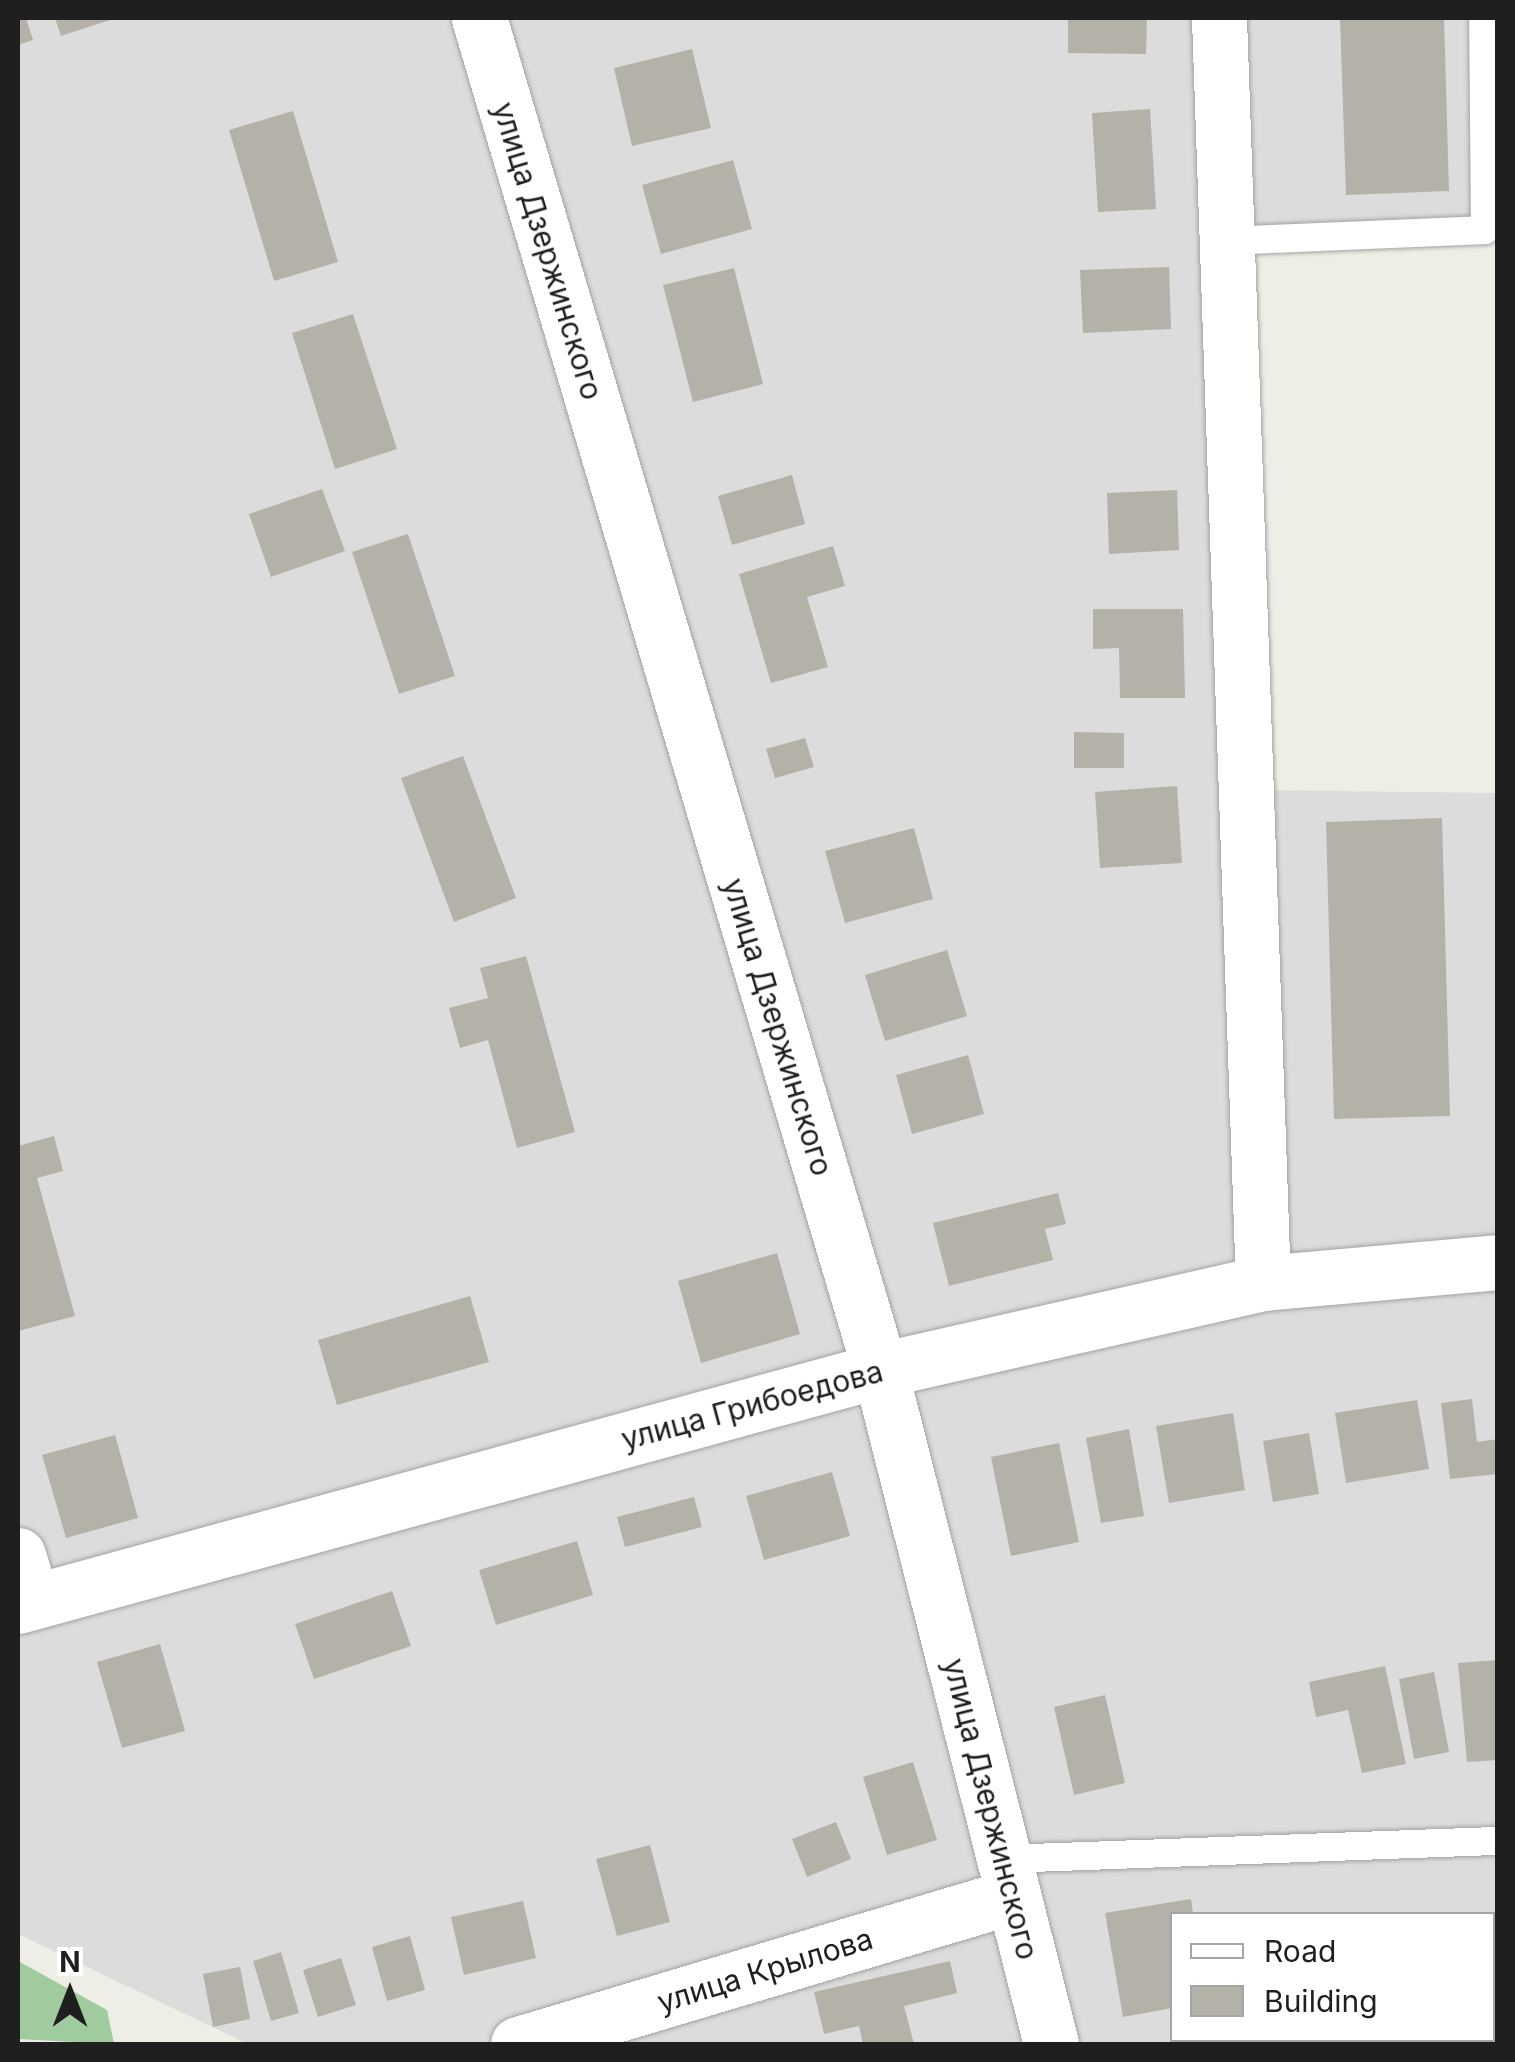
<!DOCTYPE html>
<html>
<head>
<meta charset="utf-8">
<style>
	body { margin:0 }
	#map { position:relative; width:1515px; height:2062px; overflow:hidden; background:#efeee6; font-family:Inter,sans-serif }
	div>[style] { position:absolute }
	.residential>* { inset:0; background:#dddcdc }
	.forest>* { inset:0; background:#a0cb9e }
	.building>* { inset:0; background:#b4b1a9 }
	.roads { filter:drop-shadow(0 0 2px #a3a3a3) drop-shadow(0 0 2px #a3a3a3) }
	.service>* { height:28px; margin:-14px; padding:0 14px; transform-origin:14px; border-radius:14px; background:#fff }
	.minor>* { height:55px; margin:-27.5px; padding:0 27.5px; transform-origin:27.5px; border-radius:27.5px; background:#fff }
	span { translate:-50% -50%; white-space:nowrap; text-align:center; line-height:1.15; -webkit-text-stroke:9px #fff; paint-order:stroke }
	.street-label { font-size:30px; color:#1f1f1f }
	.frame { position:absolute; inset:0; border:20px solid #1f1f1f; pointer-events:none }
	.legend { position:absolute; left:1170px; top:1912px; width:325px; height:130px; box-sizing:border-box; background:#fff; border:2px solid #a5a5a5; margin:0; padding:12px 18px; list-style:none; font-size:30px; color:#1f1f1f }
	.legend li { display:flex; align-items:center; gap:20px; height:50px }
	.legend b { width:50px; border:2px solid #a5a5a5 }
	.north { position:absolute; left:20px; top:1942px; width:100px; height:100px; -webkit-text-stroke:8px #fff; paint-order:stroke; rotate:0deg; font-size:28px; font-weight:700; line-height:40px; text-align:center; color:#1f1f1f }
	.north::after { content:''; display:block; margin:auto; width:35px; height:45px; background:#1f1f1f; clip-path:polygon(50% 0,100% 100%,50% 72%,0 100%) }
</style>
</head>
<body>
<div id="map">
	<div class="residential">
		<i style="clip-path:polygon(evenodd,18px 18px,1483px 18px,1485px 230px,1227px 241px,1247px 790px,1497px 793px,1497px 2044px,248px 2044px,18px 1934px,18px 18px,1172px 1914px,1492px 1914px,1492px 2040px,1172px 2040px,1172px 1914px)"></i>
	</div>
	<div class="forest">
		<i style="clip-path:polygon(18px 1961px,107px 2010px,114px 2044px,18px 2039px)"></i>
	</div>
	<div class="building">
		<i style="clip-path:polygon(18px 18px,26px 18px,33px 40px,18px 45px)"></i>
		<i style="clip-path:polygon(55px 18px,116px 18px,61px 36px)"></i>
		<i style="clip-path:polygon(1068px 18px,1147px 18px,1146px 54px,1068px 53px)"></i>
		<i style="clip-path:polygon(1340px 18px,1444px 18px,1449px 191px,1346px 195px)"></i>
		<i style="clip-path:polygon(692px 49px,711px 128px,632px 146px,614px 68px)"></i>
		<i style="clip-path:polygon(1150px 109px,1156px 209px,1098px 212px,1092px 113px)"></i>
		<i style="clip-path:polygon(293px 111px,338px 262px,274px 281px,229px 130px)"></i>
		<i style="clip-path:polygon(733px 160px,752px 229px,661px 254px,642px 185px)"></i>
		<i style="clip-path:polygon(1169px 267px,1171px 329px,1083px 333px,1080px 270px)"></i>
		<i style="clip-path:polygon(734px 268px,763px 384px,693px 402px,663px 285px)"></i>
		<i style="clip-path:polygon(353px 314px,397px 449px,335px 469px,292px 333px)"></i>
		<i style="clip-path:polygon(792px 475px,805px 524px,732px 545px,718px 496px)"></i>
		<i style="clip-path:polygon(322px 489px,345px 551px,271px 577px,249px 514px)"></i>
		<i style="clip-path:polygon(1177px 490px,1179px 550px,1109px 554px,1107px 493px)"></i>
		<i style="clip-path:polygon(408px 534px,455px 676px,399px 694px,352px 552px)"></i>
		<i style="clip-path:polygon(833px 546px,845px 586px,807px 597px,828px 667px,771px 683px,739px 574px)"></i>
		<i style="clip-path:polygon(1093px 609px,1183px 609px,1185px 698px,1120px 698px,1119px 648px,1093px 649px)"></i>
		<i style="clip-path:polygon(1074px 732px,1124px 733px,1124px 768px,1074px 768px)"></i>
		<i style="clip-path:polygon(805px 738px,814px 767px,775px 778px,766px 749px)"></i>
		<i style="clip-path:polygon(463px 756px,516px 898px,454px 922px,401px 778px)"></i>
		<i style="clip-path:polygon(1177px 786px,1182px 863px,1100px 868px,1095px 792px)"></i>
		<i style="clip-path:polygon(1442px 818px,1450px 1116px,1334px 1119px,1326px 822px)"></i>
		<i style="clip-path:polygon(914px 828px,933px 899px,845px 923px,825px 851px)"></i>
		<i style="clip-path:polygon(947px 950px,967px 1016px,885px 1041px,865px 975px)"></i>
		<i style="clip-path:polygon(526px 956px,575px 1132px,517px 1148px,488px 1040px,460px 1048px,449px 1008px,488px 998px,480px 968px)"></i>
		<i style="clip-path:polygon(968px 1055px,984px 1114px,912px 1134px,896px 1075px)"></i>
		<i style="clip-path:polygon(54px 1136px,63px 1171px,37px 1178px,75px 1316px,18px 1331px,18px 1146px)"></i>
		<i style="clip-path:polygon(1058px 1193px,1066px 1224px,1045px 1229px,1053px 1260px,949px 1286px,933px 1223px)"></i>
		<i style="clip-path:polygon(777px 1253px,800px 1334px,701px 1363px,678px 1281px)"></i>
		<i style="clip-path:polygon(470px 1296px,489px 1362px,337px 1405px,318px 1340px)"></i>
		<i style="clip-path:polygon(1472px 1399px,1477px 1442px,1498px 1439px,1498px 1474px,1450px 1479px,1441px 1403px)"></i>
		<i style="clip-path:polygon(1417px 1400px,1429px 1469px,1346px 1483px,1335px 1413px)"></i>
		<i style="clip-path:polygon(1233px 1413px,1245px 1490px,1169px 1503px,1156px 1426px)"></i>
		<i style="clip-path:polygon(1129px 1429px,1144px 1516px,1101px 1523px,1086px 1438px)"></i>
		<i style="clip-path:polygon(1309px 1433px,1319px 1494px,1273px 1502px,1263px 1441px)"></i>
		<i style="clip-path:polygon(115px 1435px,138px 1518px,66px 1538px,42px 1455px)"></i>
		<i style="clip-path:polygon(1059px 1443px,1079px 1542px,1011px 1556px,991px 1457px)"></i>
		<i style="clip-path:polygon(832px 1472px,850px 1536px,764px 1560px,746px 1496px)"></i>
		<i style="clip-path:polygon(694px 1497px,702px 1527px,625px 1547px,617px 1517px)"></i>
		<i style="clip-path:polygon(577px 1541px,593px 1595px,496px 1625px,479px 1570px)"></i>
		<i style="clip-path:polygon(392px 1591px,411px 1646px,314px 1679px,295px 1624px)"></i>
		<i style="clip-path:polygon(160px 1644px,185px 1731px,122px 1748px,97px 1662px)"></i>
		<i style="clip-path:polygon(1498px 1660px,1498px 1760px,1467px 1762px,1458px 1663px)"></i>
		<i style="clip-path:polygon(1385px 1666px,1406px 1764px,1362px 1773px,1348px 1710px,1316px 1717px,1309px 1682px)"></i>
		<i style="clip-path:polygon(1434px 1672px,1449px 1752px,1414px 1759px,1399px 1679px)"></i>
		<i style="clip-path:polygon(1105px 1695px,1125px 1783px,1074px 1795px,1054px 1707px)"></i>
		<i style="clip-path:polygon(913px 1762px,937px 1840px,887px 1855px,863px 1777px)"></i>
		<i style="clip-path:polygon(836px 1822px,851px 1859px,807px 1877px,792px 1839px)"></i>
		<i style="clip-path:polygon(650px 1845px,670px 1922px,617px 1936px,596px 1859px)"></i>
		<i style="clip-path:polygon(1191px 1899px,1193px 1914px,1172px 1914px,1172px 2008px,1123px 2017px,1105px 1913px)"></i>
		<i style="clip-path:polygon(523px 1901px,536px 1958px,464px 1975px,451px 1917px)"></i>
		<i style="clip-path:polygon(410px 1936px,425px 1990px,387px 2001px,372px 1947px)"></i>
		<i style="clip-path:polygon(281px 1952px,299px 2013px,271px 2021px,253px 1961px)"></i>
		<i style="clip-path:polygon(341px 1958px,356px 2005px,318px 2017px,303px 1970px)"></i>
		<i style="clip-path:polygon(950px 1961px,957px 1993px,904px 2006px,914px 2044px,863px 2044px,859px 2026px,824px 2034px,814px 1992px)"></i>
		<i style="clip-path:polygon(240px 1967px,250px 2019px,213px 2027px,203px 1974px)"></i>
		<i style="clip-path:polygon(1334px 2040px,1414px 2040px,1414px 2044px,1335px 2044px)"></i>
	</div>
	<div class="roads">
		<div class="service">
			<i style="left:1226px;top:241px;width:259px;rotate:-2.4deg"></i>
			<i style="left:1485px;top:230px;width:212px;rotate:-90.5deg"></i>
			<i style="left:1004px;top:1859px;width:494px;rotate:-2.1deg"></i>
		</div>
		<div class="minor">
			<i style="left:479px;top:18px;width:1410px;rotate:73.48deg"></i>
			<i style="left:880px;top:1370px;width:695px;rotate:75.76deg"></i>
			<i style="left:1219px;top:18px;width:1266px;rotate:88.01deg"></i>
			<i style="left:18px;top:1555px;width:48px;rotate:73.1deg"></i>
			<i style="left:18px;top:1606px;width:894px;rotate:-15.31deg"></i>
			<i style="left:880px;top:1370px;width:393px;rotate:-12.8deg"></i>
			<i style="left:1263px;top:1283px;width:236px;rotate:-5.1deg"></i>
			<i style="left:1492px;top:2027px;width:8px;rotate:-40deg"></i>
			<i style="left:518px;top:2044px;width:517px;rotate:-16.65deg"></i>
		</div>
	</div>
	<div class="street-label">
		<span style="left:548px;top:251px;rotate:73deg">улица Дзержинского</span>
		<span style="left:778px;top:1027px;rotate:73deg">улица Дзержинского</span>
		<span style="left:752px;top:1405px;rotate:-15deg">улица Грибоедова</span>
		<span style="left:991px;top:1809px;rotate:76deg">улица Дзержинского</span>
		<span style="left:765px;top:1970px;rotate:-17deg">улица Крылова</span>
	</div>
	<div class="frame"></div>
	<ul class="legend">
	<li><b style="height:12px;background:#fff"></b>Road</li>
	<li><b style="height:28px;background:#b4b1a9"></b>Building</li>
	</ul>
	<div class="north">N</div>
</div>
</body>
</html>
